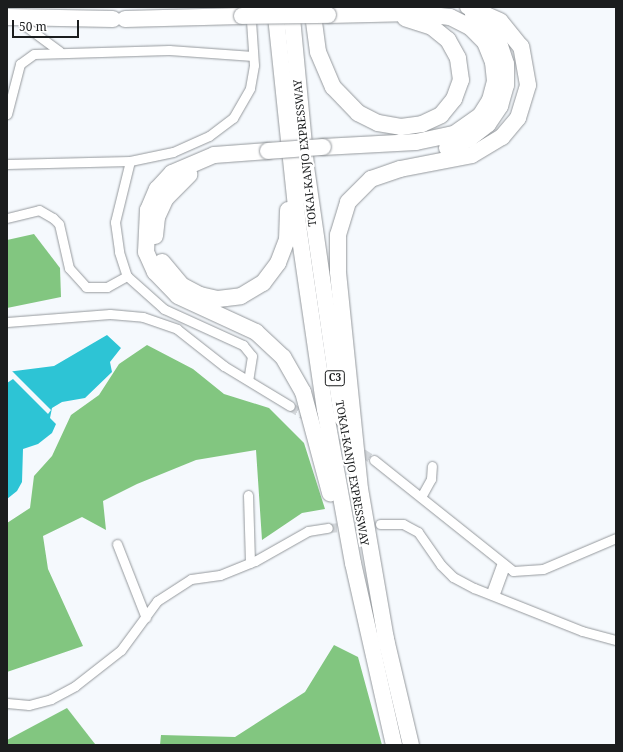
<!DOCTYPE html>
<html>
<head>
<meta charset="utf-8">
<style>
	body { margin:0 }
	#map { position:relative; width:623px; height:752px; overflow:hidden; background:#f5f9fd; font-family:"Noto Serif",serif }
	div>[style] { position:absolute }
	.forest>* { inset:0; background:#82c680 }
	.water>* { inset:0; background:#2dc4d5 }
	.pier>* { inset:0; background:#f5f9fd }
	.street-tunnel>* { height:9px; margin-top:-4.5px; transform-origin:0; background:repeating-linear-gradient(90deg,#d4d8dc 0 9px,transparent 0 13.5px) }
	.roads { filter:drop-shadow(0 0 1px #95999d) drop-shadow(0 0 1px #95999d) }
	.street>* { height:9px; margin:-4.5px; padding:0 4.5px; transform-origin:4.5px; border-radius:4.5px; background:#fff }
	.secondary>* { height:13px; margin:-6.5px; padding:0 6.5px; transform-origin:6.5px; border-radius:6.5px; background:#fff }
	.highway>* { height:16px; margin:-8px; padding:0 8px; transform-origin:8px; border-radius:8px; background:#fff }
	.bridges { filter:drop-shadow(0 0 1px #95999d) drop-shadow(0 0 1px #95999d) }
	.highway-bridge>* { height:16px; margin:-8px; padding:0 8px; transform-origin:8px; border-radius:8px; background:#fff }
	span { translate:-50% -50%; white-space:nowrap; text-align:center; line-height:1.15; -webkit-text-stroke:4px #fff; paint-order:stroke }
	.shield-label span { padding:1px 3px; background:#fff; border:1px solid; border-radius:3px; -webkit-text-stroke-width:0 }
	.shield-label { font-size:10px; color:#1b1d1e; font-weight:700 }
	.street-label { font-size:11px; color:#1b1d1e }
	.frame { position:absolute; inset:0; border:8px solid #1b1d1e; pointer-events:none }
	.scale { position:absolute; left:12px; top:20px; width:67px; height:18px; box-sizing:border-box; border:2px solid #1b1d1e; border-top:0; padding-left:5px; font-size:12px; line-height:14px; white-space:nowrap; color:#1b1d1e; -webkit-text-stroke:3px #fff; paint-order:stroke }
</style>
</head>
<body>
<div id="map">
	<div class="forest">
		<i style="clip-path:polygon(34px 234px,60px 268px,61px 297px,7px 308px,7px 240px)"></i>
		<i style="clip-path:polygon(147px 345px,193px 369px,224px 394px,269px 408px,304px 443px,325px 509px,302px 513px,262px 540px,256px 450px,196px 460px,137px 484px,103px 501px,106px 530px,82px 517px,43px 536px,48px 569px,83px 646px,7px 672px,7px 523px,30px 508px,34px 476px,52px 456px,71px 415px,99px 395px,119px 364px)"></i>
		<i style="clip-path:polygon(334px 645px,358px 657px,382px 745px,160px 745px,161px 735px,235px 737px,305px 692px)"></i>
		<i style="clip-path:polygon(67px 708px,95px 744px,7px 745px,7px 740px)"></i>
	</div>
	<div class="water">
		<i style="clip-path:polygon(107px 335px,121px 348px,110px 362px,112px 372px,85px 398px,62px 402px,52px 408px,50px 418px,56px 424px,52px 433px,38px 444px,23px 449px,22px 482px,17px 491px,7px 499px,7px 372px,54px 366px)"></i>
	</div>
	<div class="pier">
		<i style="clip-path:polygon(11px 370px,51px 410px,48px 414px,13px 379px,7px 383px,7px 370px)"></i>
	</div>
	<div class="street-tunnel">
		<i style="left:290px;top:406px;width:22px;rotate:32deg"></i>
		<i style="left:328px;top:431px;width:54px;rotate:32.2deg"></i>
		<i style="left:328px;top:528px;width:42px;rotate:-4.1deg"></i>
	</div>
	<div class="roads">
		<div class="street">
			<i style="left:22px;top:17px;width:8px;rotate:76deg"></i>
			<i style="left:24px;top:25px;width:44px;rotate:36.6deg"></i>
			<i style="left:7px;top:114px;width:52px;rotate:-75.4deg"></i>
			<i style="left:20px;top:64px;width:17px;rotate:-36deg"></i>
			<i style="left:34px;top:54px;width:135px;rotate:-1.7deg"></i>
			<i style="left:169px;top:50px;width:84px;rotate:4.1deg"></i>
			<i style="left:130px;top:161px;width:63px;rotate:103.8deg"></i>
			<i style="left:115px;top:222px;width:30px;rotate:82deg"></i>
			<i style="left:119px;top:252px;width:25px;rotate:72deg"></i>
			<i style="left:127px;top:276px;width:50px;rotate:41.7deg"></i>
			<i style="left:164px;top:309px;width:87px;rotate:24.5deg"></i>
			<i style="left:243px;top:345px;width:14px;rotate:51deg"></i>
			<i style="left:252px;top:356px;width:24px;rotate:99deg"></i>
			<i style="left:7px;top:164px;width:123px;rotate:-1.4deg"></i>
			<i style="left:130px;top:161px;width:44px;rotate:-11.8deg"></i>
			<i style="left:173px;top:152px;width:39px;rotate:-24deg"></i>
			<i style="left:209px;top:136px;width:30px;rotate:-37deg"></i>
			<i style="left:233px;top:118px;width:34px;rotate:-60deg"></i>
			<i style="left:250px;top:88px;width:23px;rotate:-80deg"></i>
			<i style="left:254px;top:65px;width:58px;rotate:-93.9deg"></i>
			<i style="left:7px;top:218px;width:33px;rotate:-14deg"></i>
			<i style="left:39px;top:210px;width:16px;rotate:30deg"></i>
			<i style="left:53px;top:218px;width:8px;rotate:45deg"></i>
			<i style="left:59px;top:224px;width:45px;rotate:77.2deg"></i>
			<i style="left:69px;top:268px;width:25px;rotate:48deg"></i>
			<i style="left:86px;top:287px;width:21px"></i>
			<i style="left:107px;top:287px;width:23px;rotate:-29deg"></i>
			<i style="left:7px;top:322px;width:103px;rotate:-4.4deg"></i>
			<i style="left:110px;top:314px;width:33px;rotate:5deg"></i>
			<i style="left:143px;top:317px;width:36px;rotate:19deg"></i>
			<i style="left:177px;top:329px;width:60px;rotate:38.2deg"></i>
			<i style="left:224px;top:366px;width:77px;rotate:31.2deg"></i>
			<i style="left:374px;top:460px;width:178px;rotate:38.6deg"></i>
			<i style="left:513px;top:571px;width:30px;rotate:-4deg"></i>
			<i style="left:543px;top:569px;width:79px;rotate:-23deg"></i>
			<i style="left:248px;top:495px;width:68px;rotate:88.3deg"></i>
			<i style="left:421px;top:497px;width:21px;rotate:-61deg"></i>
			<i style="left:431px;top:479px;width:13px;rotate:-86deg"></i>
			<i style="left:380px;top:524px;width:23px"></i>
			<i style="left:403px;top:524px;width:17px;rotate:28deg"></i>
			<i style="left:418px;top:532px;width:40px;rotate:55.1deg"></i>
			<i style="left:441px;top:565px;width:17px;rotate:45deg"></i>
			<i style="left:453px;top:577px;width:24px;rotate:28deg"></i>
			<i style="left:474px;top:588px;width:116px;rotate:21.7deg"></i>
			<i style="left:582px;top:631px;width:35px;rotate:15deg"></i>
			<i style="left:117px;top:544px;width:79px;rotate:68.6deg"></i>
			<i style="left:7px;top:703px;width:22px;rotate:5deg"></i>
			<i style="left:29px;top:705px;width:23px;rotate:-15deg"></i>
			<i style="left:51px;top:699px;width:27px;rotate:-28deg"></i>
			<i style="left:75px;top:686px;width:58px;rotate:-38deg"></i>
			<i style="left:121px;top:650px;width:61px;rotate:-53.7deg"></i>
			<i style="left:157px;top:601px;width:40px;rotate:-32.9deg"></i>
			<i style="left:191px;top:579px;width:29px;rotate:-8deg"></i>
			<i style="left:220px;top:575px;width:38px;rotate:-22deg"></i>
			<i style="left:255px;top:561px;width:61px;rotate:-29.5deg"></i>
			<i style="left:308px;top:531px;width:20px;rotate:-9deg"></i>
		</div>
		<div class="secondary">
			<i style="left:493px;top:593px;width:29px;rotate:-70deg"></i>
		</div>
		<div class="highway">
			<i style="left:275px;top:7px;width:219px;rotate:84deg"></i>
			<i style="left:298px;top:225px;width:186px;rotate:81.7deg"></i>
			<i style="left:325px;top:409px;width:157px;rotate:79.7deg"></i>
			<i style="left:353px;top:563px;width:187px;rotate:77.3deg"></i>
			<i style="left:291px;top:7px;width:161px;rotate:84.6deg"></i>
			<i style="left:306px;top:167px;width:254px;rotate:81.8deg"></i>
			<i style="left:312px;top:7px;width:45px;rotate:82.4deg"></i>
			<i style="left:318px;top:52px;width:38px;rotate:67deg"></i>
			<i style="left:333px;top:87px;width:36px;rotate:46deg"></i>
			<i style="left:358px;top:113px;width:22px;rotate:27deg"></i>
			<i style="left:378px;top:123px;width:23px;rotate:10deg"></i>
			<i style="left:401px;top:127px;width:21px;rotate:-8deg"></i>
			<i style="left:422px;top:124px;width:21px;rotate:-25deg"></i>
			<i style="left:441px;top:115px;width:21px;rotate:-51deg"></i>
			<i style="left:454px;top:99px;width:20px;rotate:-70deg"></i>
			<i style="left:461px;top:80px;width:22px;rotate:-98deg"></i>
			<i style="left:458px;top:58px;width:21px;rotate:-119deg"></i>
			<i style="left:448px;top:40px;width:21px;rotate:-141deg"></i>
			<i style="left:432px;top:27px;width:28px;rotate:-162deg"></i>
			<i style="left:7px;top:17px;width:106px;rotate:1.1deg"></i>
			<i style="left:125px;top:19px;width:117px;rotate:-1.5deg"></i>
			<i style="left:323px;top:147px;width:93px;rotate:-3.1deg"></i>
			<i style="left:416px;top:142px;width:39px;rotate:-12deg"></i>
			<i style="left:454px;top:134px;width:32px;rotate:-35deg"></i>
			<i style="left:480px;top:116px;width:19px;rotate:-58deg"></i>
			<i style="left:490px;top:100px;width:20px;rotate:-75deg"></i>
			<i style="left:495px;top:81px;width:19px;rotate:-96deg"></i>
			<i style="left:493px;top:62px;width:22px;rotate:-112deg"></i>
			<i style="left:485px;top:42px;width:21px;rotate:-135deg"></i>
			<i style="left:470px;top:27px;width:22px;rotate:-153deg"></i>
			<i style="left:450px;top:17px;width:36px;rotate:-174deg"></i>
			<i style="left:414px;top:13px;width:86px;rotate:178.7deg"></i>
			<i style="left:447px;top:148px;width:24px;rotate:-22deg"></i>
			<i style="left:469px;top:139px;width:24px;rotate:-38deg"></i>
			<i style="left:488px;top:124px;width:22px;rotate:-56deg"></i>
			<i style="left:500px;top:106px;width:22px;rotate:-74deg"></i>
			<i style="left:506px;top:85px;width:21px;rotate:-90deg"></i>
			<i style="left:506px;top:64px;width:23px;rotate:-108deg"></i>
			<i style="left:499px;top:42px;width:23px;rotate:-124deg"></i>
			<i style="left:486px;top:23px;width:16px;rotate:-145deg"></i>
			<i style="left:268px;top:151px;width:54px;rotate:175.8deg"></i>
			<i style="left:214px;top:155px;width:46px;rotate:156.8deg"></i>
			<i style="left:172px;top:173px;width:22px;rotate:133deg"></i>
			<i style="left:157px;top:189px;width:23px;rotate:113deg"></i>
			<i style="left:148px;top:210px;width:42px;rotate:92.7deg"></i>
			<i style="left:146px;top:252px;width:22px;rotate:66deg"></i>
			<i style="left:155px;top:272px;width:33px;rotate:46deg"></i>
			<i style="left:178px;top:296px;width:86px;rotate:24.8deg"></i>
			<i style="left:256px;top:332px;width:37px;rotate:43deg"></i>
			<i style="left:283px;top:357px;width:40px;rotate:60.3deg"></i>
			<i style="left:303px;top:392px;width:105px;rotate:75deg"></i>
			<i style="left:155px;top:236px;width:19px;rotate:-84deg"></i>
			<i style="left:157px;top:217px;width:21px;rotate:-65deg"></i>
			<i style="left:166px;top:198px;width:33px;rotate:-45deg"></i>
			<i style="left:162px;top:262px;width:30px;rotate:50deg"></i>
			<i style="left:181px;top:285px;width:21px;rotate:28deg"></i>
			<i style="left:200px;top:295px;width:18px;rotate:13deg"></i>
			<i style="left:218px;top:299px;width:23px;rotate:-7deg"></i>
			<i style="left:241px;top:296px;width:26px;rotate:-31deg"></i>
			<i style="left:263px;top:283px;width:25px;rotate:-53deg"></i>
			<i style="left:278px;top:263px;width:25px;rotate:-69deg"></i>
			<i style="left:287px;top:240px;width:30px;rotate:-88deg"></i>
			<i style="left:385px;top:635px;width:113px;rotate:76.7deg"></i>
			<i style="left:387px;top:645px;width:158px;rotate:-99.8deg"></i>
			<i style="left:360px;top:489px;width:219px;rotate:-95.8deg"></i>
			<i style="left:338px;top:271px;width:36px;rotate:-90deg"></i>
			<i style="left:338px;top:235px;width:34px;rotate:-73deg"></i>
			<i style="left:348px;top:202px;width:33px;rotate:-45deg"></i>
			<i style="left:371px;top:179px;width:31px;rotate:-19deg"></i>
			<i style="left:400px;top:169px;width:73px;rotate:-11deg"></i>
			<i style="left:472px;top:155px;width:35px;rotate:-31deg"></i>
			<i style="left:502px;top:137px;width:25px;rotate:-50deg"></i>
			<i style="left:518px;top:118px;width:34px;rotate:-73deg"></i>
			<i style="left:528px;top:85px;width:39px;rotate:-100deg"></i>
			<i style="left:521px;top:47px;width:33px;rotate:-129deg"></i>
			<i style="left:500px;top:21px;width:35px;rotate:-156deg"></i>
		</div>
	</div>
	<div class="bridges">
		<div class="highway-bridge">
			<i style="left:242px;top:16px;width:86px;rotate:-0.7deg"></i>
			<i style="left:268px;top:151px;width:55px;rotate:-4.2deg"></i>
		</div>
	</div>
	<div class="shield-label">
		<span style="left:335px;top:378px">C3</span>
	</div>
	<div class="street-label">
		<span style="left:305px;top:153px;rotate:-96deg">TOKAI-KANJO EXPRESSWAY</span>
		<span style="left:352px;top:473px;rotate:80deg">TOKAI-KANJO EXPRESSWAY</span>
	</div>
	<div class="frame"></div>
	<div class="scale">50 m</div>
</div>
</body>
</html>
